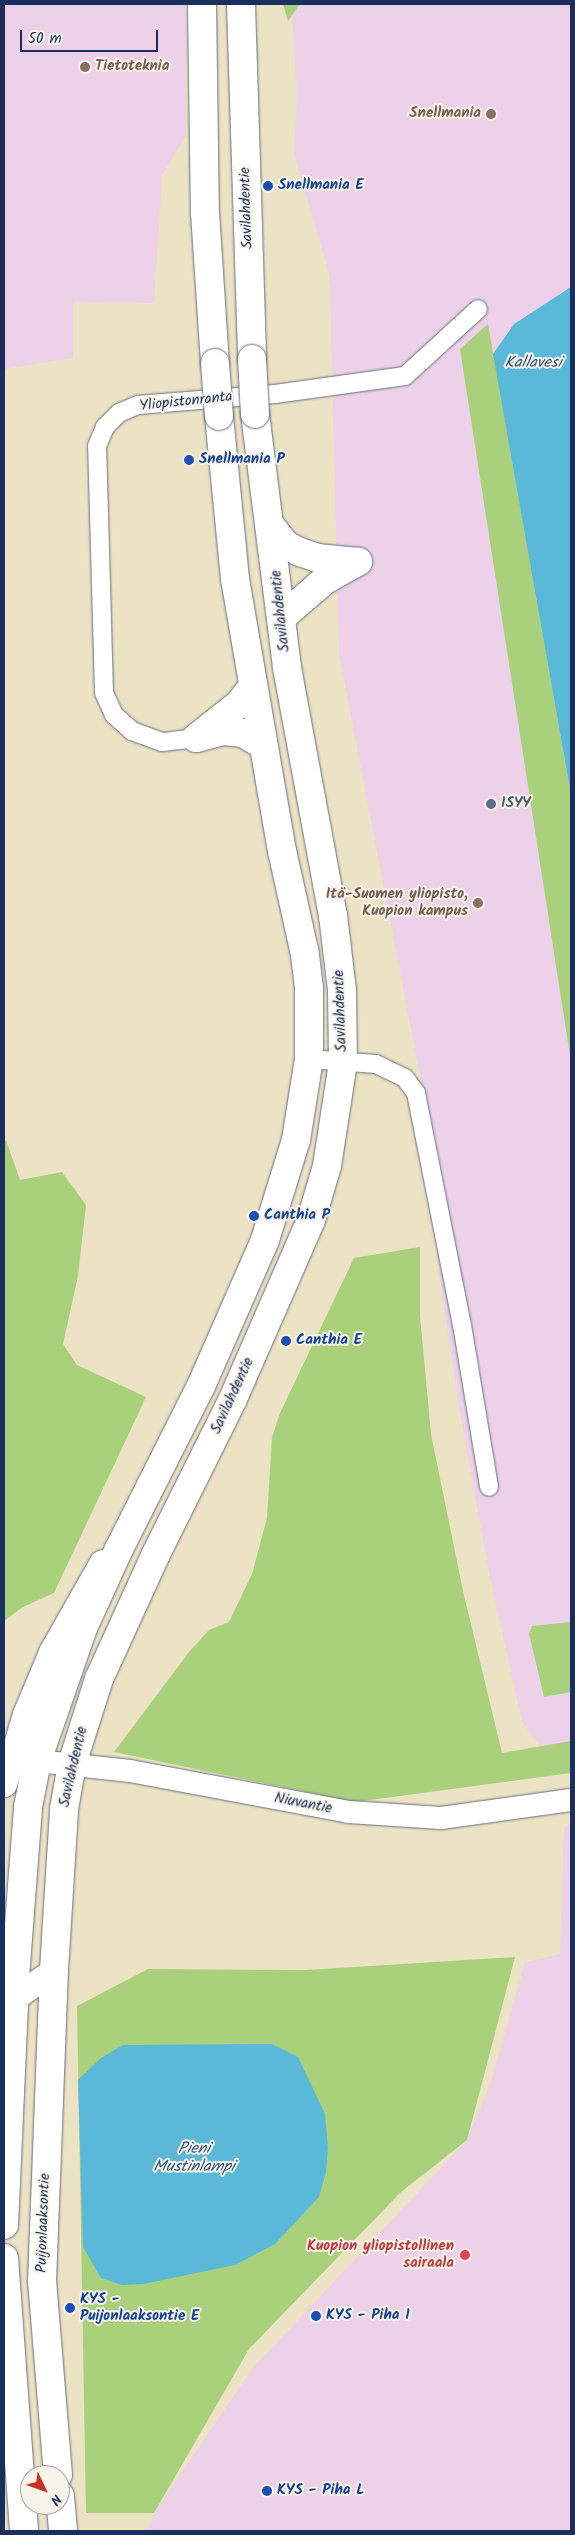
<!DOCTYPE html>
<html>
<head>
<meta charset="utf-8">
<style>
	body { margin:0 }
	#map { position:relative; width:575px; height:2535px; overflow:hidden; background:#ece3c4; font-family:Kalam,sans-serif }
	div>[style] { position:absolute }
	.built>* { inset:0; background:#edd1e9 }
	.green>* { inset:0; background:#a9d17c }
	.water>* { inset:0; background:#5ab8d9 }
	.roads { filter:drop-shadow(0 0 1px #646e82) drop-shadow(0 0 1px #646e82) }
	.minor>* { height:18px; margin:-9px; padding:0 9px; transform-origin:9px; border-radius:9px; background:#fff }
	.tertiary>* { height:22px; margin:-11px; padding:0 11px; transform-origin:11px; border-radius:11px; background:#fff }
	.secondary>* { height:25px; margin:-12.5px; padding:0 12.5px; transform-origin:12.5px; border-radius:12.5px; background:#fff }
	.primary>* { height:28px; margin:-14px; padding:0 14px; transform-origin:14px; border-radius:14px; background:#fff }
	.bridges { filter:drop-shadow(0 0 1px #646e82) drop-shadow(0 0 1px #646e82) }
	.primary-bridge>* { height:28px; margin:-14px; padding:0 14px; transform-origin:14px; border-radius:14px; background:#fff }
	.dots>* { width:14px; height:14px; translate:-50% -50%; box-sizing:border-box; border:2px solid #f7f3e8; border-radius:50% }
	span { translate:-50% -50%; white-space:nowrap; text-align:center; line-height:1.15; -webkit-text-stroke:4px #f7f3e8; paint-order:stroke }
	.education-label { font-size:15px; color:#785e54; font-weight:700 }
	.left { translate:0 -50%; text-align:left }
	.right { translate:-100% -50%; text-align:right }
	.transit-label { font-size:15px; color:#164399; font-weight:700 }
	.street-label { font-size:15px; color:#1b2f5e }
	.service-label { font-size:15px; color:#4e5e75; font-weight:700 }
	.health-label { font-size:15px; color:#be3a42; font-weight:700 }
	.water-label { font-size:16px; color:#2e5883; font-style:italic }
	.frame { position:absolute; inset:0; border:5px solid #1b2f5e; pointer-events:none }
	.north { position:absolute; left:20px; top:2465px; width:50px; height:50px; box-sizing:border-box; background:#f7f3e8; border:1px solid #9fa5b1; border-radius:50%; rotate:132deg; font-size:14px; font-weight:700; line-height:20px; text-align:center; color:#1b2f5e }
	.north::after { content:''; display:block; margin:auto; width:18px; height:22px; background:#c8321e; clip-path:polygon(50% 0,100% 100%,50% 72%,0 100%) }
	.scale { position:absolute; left:20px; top:30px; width:138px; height:22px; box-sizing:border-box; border:2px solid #1b2f5e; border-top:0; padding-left:6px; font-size:15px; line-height:18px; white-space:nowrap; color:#1b2f5e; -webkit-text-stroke:4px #f7f3e8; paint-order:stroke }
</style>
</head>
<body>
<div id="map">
	<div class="built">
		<i style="clip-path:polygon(4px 4px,186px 4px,186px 136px,162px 175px,154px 303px,73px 302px,73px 358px,4px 369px)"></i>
		<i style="clip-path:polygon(291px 4px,571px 4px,571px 287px,514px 324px,571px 795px,571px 1749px,545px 1753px,522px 1722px,489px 1573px,458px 1402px,437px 1256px,454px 1253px,339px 654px,330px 289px,328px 269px,294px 154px,297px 97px)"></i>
		<i style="clip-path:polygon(571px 1822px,571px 2531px,147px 2531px,154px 2513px,252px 2369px,467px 2140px,491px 2082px,525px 1962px,560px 1954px,564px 1828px)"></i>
	</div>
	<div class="green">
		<i style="clip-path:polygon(283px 4px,300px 4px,288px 21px)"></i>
		<i style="clip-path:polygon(488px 324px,571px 795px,571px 1062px,460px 349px)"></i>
		<i style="clip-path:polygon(6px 1140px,20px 1180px,62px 1172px,86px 1205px,78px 1276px,63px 1344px,77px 1365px,146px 1397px,54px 1593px,23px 1607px,4px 1621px,4px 1142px)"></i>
		<i style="clip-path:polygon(420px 1247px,420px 1316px,431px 1434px,463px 1591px,502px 1753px,571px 1741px,571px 1773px,355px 1802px,114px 1752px,189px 1652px,209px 1630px,229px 1622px,252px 1574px,267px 1518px,272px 1437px,280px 1413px,354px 1258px)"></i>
		<i style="clip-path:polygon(571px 1622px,571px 1692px,544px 1697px,529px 1634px,532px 1626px)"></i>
		<i style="clip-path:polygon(515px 1957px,467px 2140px,401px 2192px,249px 2349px,154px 2513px,86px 2513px,77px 2006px,148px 1969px,306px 1970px)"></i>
	</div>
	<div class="water">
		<i style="clip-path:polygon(571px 287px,571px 795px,493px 354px,514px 324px)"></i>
		<i style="clip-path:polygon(272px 2044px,298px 2057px,325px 2114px,328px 2148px,326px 2172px,319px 2197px,275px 2244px,235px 2265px,143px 2284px,122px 2285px,101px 2278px,83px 2247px,78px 2080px,101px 2058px,123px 2045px)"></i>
	</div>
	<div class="roads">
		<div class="minor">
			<i style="left:196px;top:738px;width:34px;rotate:173deg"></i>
			<i style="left:162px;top:742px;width:32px;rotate:-160deg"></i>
			<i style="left:132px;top:731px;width:24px;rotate:-138deg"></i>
			<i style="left:114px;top:715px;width:24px;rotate:-114deg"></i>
			<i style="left:104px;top:693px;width:247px;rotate:-91.6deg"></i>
			<i style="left:97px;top:446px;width:21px;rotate:-67deg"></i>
			<i style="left:105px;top:427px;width:20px;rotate:-45deg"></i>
			<i style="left:119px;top:413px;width:21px;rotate:-23deg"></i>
			<i style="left:138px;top:405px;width:137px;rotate:-4.6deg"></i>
			<i style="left:275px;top:394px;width:131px;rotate:-7.9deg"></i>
			<i style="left:405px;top:376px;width:99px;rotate:-42.5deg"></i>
			<i style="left:309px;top:1059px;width:67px;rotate:4.3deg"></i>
			<i style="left:376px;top:1064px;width:32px;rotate:26deg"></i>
			<i style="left:405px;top:1078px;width:19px;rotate:54deg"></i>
			<i style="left:416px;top:1093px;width:237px;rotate:78.8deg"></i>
			<i style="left:462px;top:1325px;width:164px;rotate:80.5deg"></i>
		</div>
		<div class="tertiary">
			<i style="left:37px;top:1761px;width:94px;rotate:6.1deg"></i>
			<i style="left:130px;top:1771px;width:223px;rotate:10.6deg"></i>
			<i style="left:349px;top:1812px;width:92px;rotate:3.7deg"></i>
			<i style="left:441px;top:1818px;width:131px;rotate:-7.9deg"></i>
		</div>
		<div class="secondary">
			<i style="left:4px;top:1784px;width:73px;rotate:-73.3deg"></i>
			<i style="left:25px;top:1714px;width:67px;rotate:-67.2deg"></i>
			<i style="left:51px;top:1652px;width:103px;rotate:-60.5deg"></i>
			<i style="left:4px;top:2005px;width:61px;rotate:-35deg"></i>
		</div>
		<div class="primary">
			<i style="left:202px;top:4px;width:209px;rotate:89.2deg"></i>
			<i style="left:205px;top:213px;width:150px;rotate:86.2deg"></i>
			<i style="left:241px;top:4px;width:355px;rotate:88.2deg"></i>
			<i style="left:271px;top:526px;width:24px;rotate:52deg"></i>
			<i style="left:286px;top:545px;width:16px;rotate:27deg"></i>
			<i style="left:300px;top:552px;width:18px;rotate:19deg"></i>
			<i style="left:317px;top:558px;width:41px;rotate:5.6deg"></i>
			<i style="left:281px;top:618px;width:58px;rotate:-40.8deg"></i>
			<i style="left:325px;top:580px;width:38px;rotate:-29deg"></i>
			<i style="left:196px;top:738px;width:55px;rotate:-38.3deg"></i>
			<i style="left:239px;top:704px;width:23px;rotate:-52deg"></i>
			<i style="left:197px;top:738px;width:27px;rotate:-15deg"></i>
			<i style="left:223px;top:731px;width:20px;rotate:6deg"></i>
			<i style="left:243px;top:733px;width:23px;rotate:31deg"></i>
			<i style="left:4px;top:2225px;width:261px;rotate:-87.4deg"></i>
			<i style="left:16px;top:1964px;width:157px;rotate:-85.6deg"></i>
			<i style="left:28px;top:1807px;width:47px;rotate:-78.9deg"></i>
			<i style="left:37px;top:1761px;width:141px;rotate:-70.9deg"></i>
			<i style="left:83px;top:1628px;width:87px;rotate:-65.5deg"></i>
			<i style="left:119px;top:1549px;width:182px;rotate:-63.3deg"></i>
			<i style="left:201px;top:1386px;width:159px;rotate:-66.3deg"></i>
			<i style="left:265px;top:1240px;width:105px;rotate:-72.8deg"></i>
			<i style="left:296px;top:1140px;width:82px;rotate:-80.9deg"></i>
			<i style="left:309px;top:1059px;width:71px;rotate:-90deg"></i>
			<i style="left:309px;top:988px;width:38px;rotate:-97deg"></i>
			<i style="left:304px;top:950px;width:101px;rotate:-102.5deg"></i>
			<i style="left:282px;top:851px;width:276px;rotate:-99.8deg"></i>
			<i style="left:235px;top:579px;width:164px;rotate:-95.6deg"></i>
			<i style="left:4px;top:2258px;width:274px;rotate:85.8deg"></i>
			<i style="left:58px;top:2475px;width:194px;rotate:-94.7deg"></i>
			<i style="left:42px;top:2282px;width:312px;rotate:-87.8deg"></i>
			<i style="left:54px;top:1970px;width:161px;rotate:-86.4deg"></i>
			<i style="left:64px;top:1809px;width:46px;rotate:-79.9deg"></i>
			<i style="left:72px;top:1764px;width:89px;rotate:-72.4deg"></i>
			<i style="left:99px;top:1679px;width:137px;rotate:-65.5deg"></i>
			<i style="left:156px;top:1554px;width:171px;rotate:-63.6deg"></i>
			<i style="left:232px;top:1401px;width:197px;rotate:-66.4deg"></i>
			<i style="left:311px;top:1220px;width:56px;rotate:-73.5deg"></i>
			<i style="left:327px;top:1166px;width:104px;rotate:-81.2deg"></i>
			<i style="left:343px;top:1063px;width:73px;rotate:-90.8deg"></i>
			<i style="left:342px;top:990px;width:75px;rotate:-96.9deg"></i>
			<i style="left:333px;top:916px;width:253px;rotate:-100.5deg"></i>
			<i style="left:287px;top:667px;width:255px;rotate:-97.2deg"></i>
			<i style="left:60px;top:2496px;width:35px;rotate:85deg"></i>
		</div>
	</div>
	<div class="bridges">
		<div class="primary-bridge">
			<i style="left:252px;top:359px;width:55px;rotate:86.9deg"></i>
			<i style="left:215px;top:363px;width:53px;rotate:85.7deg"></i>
		</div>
	</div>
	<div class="dots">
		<i style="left:85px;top:67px;background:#8d6e63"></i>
		<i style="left:491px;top:114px;background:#8d6e63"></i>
		<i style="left:268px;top:186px;background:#1a4fb4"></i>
		<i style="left:189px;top:460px;background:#1a4fb4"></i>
		<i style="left:491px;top:804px;background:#5c6f8a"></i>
		<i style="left:478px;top:903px;background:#8d6e63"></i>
		<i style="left:254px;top:1216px;background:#1a4fb4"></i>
		<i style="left:286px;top:1341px;background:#1a4fb4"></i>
		<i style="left:465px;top:2255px;background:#e0444e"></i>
		<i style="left:70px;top:2308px;background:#1a4fb4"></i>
		<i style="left:316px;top:2316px;background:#1a4fb4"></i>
		<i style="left:267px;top:2491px;background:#1a4fb4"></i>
	</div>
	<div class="education-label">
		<span class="left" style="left:95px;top:67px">Tietoteknia</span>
		<span class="right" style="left:481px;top:114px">Snellmania</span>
		<span class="right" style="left:468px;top:903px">Itä-Suomen yliopisto,<br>Kuopion kampus</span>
	</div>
	<div class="transit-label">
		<span class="left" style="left:278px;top:186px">Snellmania E</span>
		<span class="left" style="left:199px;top:460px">Snellmania P</span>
		<span class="left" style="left:264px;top:1216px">Canthia P</span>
		<span class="left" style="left:296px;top:1341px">Canthia E</span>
		<span class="left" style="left:80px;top:2308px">KYS -<br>Puijonlaaksontie E</span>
		<span class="left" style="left:326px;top:2316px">KYS - Piha I</span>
		<span class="left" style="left:277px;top:2491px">KYS - Piha L</span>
	</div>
	<div class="street-label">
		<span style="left:247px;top:208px;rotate:-92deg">Savilahdentie</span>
		<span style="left:186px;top:402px;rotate:-6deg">Yliopistonranta</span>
		<span style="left:281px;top:611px;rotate:-96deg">Savilahdentie</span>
		<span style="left:341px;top:1011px;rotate:-92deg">Savilahdentie</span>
		<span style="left:233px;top:1396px;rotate:-65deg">Savilahdentie</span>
		<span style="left:74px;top:1767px;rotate:-77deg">Savilahdentie</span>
		<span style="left:303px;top:1804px;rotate:11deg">Niuvantie</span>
		<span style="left:44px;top:2223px;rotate:-88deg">Puijonlaaksontie</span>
	</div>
	<div class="service-label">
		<span class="left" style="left:501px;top:804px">ISYY</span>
	</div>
	<div class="health-label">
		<span class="right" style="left:454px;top:2255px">Kuopion yliopistollinen<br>sairaala</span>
	</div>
	<div class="water-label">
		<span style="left:533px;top:363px">Kallavesi</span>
		<span style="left:194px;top:2158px">Pieni<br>Mustinlampi</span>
	</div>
	<div class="frame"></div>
	<div class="north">N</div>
	<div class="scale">50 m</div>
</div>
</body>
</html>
